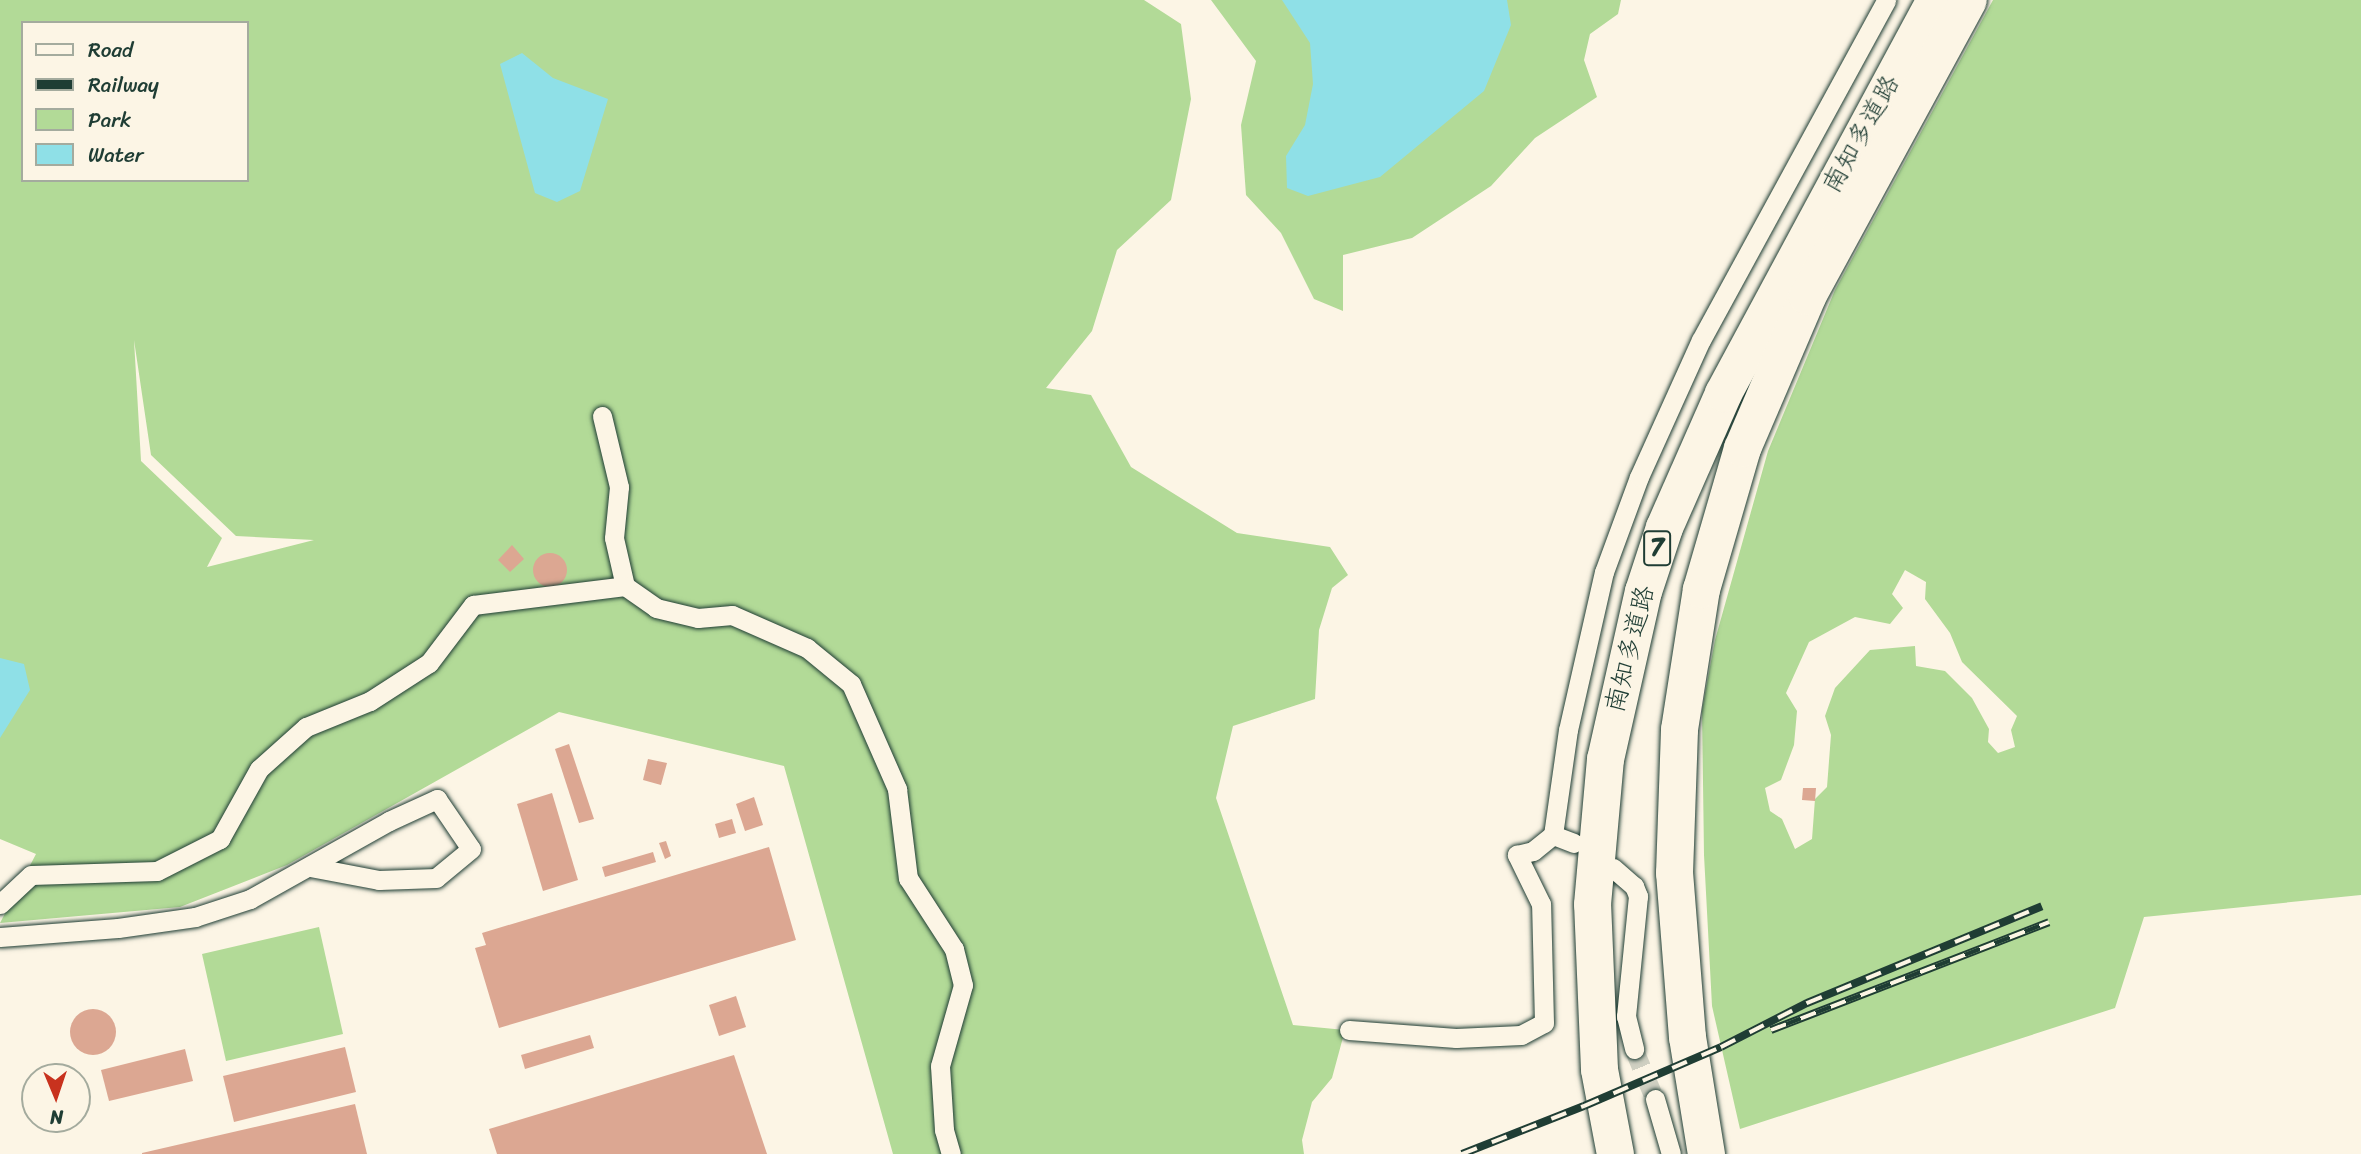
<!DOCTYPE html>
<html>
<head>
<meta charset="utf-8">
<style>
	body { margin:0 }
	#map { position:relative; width:2361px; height:1154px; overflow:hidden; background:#fcf5e5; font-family:Sriracha,"Klee One",sans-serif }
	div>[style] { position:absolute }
	.green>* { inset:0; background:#b2da97 }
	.water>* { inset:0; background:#8fe0e7 }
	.building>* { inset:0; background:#dca792 }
	.round { border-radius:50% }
	.minor-tunnel>* { height:19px; margin-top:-9.5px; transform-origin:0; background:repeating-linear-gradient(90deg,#d0d0c2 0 19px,transparent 0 29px) }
	.roads { filter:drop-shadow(0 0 2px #1f3d34) drop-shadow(0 0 2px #1f3d34) }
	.minor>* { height:19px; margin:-9.5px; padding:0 9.5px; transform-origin:9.5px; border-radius:9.5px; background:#fcf5e5 }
	.motorway>* { height:37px; margin:-18.5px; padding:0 18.5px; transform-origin:18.5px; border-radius:18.5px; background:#fcf5e5 }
	.rail>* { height:8px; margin-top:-4px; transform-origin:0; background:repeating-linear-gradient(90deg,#fcf5e5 0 16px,#1f3d34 0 32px); box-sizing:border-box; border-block:2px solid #1f3d34 }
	span { translate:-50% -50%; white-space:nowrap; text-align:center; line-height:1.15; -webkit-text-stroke:6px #fcf5e5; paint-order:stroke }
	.shield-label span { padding:2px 5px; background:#fcf5e5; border:2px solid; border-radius:5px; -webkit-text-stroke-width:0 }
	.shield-label { font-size:24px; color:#1f3d34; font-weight:700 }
	.street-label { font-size:26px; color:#1f3d34 }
	.legend { position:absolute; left:21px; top:21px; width:228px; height:161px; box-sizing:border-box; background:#fcf5e5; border:2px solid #a4ab9e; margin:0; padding:9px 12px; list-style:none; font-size:21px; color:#1f3d34 }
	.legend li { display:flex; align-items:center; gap:14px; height:35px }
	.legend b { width:35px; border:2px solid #a4ab9e }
	.north { position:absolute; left:21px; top:1063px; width:70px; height:70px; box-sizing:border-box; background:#fcf5e5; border:2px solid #a4ab9e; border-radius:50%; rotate:178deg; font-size:19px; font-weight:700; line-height:28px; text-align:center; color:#1f3d34 }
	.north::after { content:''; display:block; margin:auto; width:24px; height:32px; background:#c8321e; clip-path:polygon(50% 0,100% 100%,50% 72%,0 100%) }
</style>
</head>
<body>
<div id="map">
	<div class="green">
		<i style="clip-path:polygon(evenodd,0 0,1144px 0,1181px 24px,1191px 99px,1171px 200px,1117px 250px,1092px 331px,1046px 388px,1091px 395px,1131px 467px,1237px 533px,1330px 547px,1348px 575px,1332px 588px,1319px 630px,1315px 699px,1233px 726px,1216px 798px,1293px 1025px,1345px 1030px,1332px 1078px,1312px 1102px,1302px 1140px,1304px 1154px,893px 1154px,784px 766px,559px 712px,287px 865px,180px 907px,0 923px,36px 854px,0 839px,0 0,23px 23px,247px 23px,247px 180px,23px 180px,23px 23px,0 0,134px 340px,151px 455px,236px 536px,314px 540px,207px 567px,222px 538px,141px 461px,134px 340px)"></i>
		<i style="clip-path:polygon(1211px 0,1621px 0,1618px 14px,1590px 34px,1584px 60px,1597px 97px,1535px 138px,1491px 186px,1412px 238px,1343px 255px,1343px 311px,1314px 299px,1281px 233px,1246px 195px,1241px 125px,1256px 61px)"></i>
		<i style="clip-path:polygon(evenodd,1993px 0,2361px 0,2361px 895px,2144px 917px,2115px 1008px,1740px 1129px,1712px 1006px,1704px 855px,1702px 710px,1715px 640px,1768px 451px,1835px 290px,1993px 0,1905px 570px,1926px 582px,1925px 599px,1950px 633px,1962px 662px,2017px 716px,2011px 730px,2015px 747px,1998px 753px,1988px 742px,1989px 729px,1972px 698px,1945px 671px,1916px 666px,1915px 646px,1870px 650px,1835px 688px,1825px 716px,1831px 735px,1827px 787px,1815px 799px,1812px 839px,1795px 849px,1782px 819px,1770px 811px,1765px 788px,1781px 780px,1794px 745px,1797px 711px,1786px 693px,1809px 642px,1855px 617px,1890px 624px,1903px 608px,1892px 594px,1905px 570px)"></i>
		<i style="clip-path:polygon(319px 927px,343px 1034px,226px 1061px,202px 954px)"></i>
	</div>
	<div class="water">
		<i style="clip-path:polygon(1282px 0,1507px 0,1511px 25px,1484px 91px,1380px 177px,1308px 196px,1287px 188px,1286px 156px,1305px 125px,1313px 84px,1310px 43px)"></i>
		<i style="clip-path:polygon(522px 53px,553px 78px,608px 99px,580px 191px,557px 202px,535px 193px,500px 64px)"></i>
		<i style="clip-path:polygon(0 658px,24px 664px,30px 690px,0 738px)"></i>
	</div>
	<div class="building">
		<i style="clip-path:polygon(512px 545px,524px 559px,510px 572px,498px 560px)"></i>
		<i class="round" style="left:533px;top:553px;width:34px;height:34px"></i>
		<i style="clip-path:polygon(569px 744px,594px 819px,579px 823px,555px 749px)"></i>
		<i style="clip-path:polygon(648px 759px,667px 763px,661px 785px,643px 780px)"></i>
		<i style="clip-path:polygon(1803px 788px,1816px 788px,1815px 801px,1802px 800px)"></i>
		<i style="clip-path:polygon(552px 793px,578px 880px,543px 891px,517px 804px)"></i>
		<i style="clip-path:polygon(754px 797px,763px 825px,745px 831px,736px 804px)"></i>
		<i style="clip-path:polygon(732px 819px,736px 833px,719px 838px,715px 824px)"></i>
		<i style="clip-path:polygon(666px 841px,671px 856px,665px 859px,659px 843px)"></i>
		<i style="clip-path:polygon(769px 847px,796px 940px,499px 1028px,475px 948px,486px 945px,482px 933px)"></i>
		<i style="clip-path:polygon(653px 852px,656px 862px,605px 877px,602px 867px)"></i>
		<i style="clip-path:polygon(736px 996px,746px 1027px,719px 1036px,709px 1005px)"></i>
		<i class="round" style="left:70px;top:1009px;width:46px;height:46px"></i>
		<i style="clip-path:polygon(590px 1035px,594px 1048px,525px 1069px,521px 1055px)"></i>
		<i style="clip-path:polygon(345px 1047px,356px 1092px,234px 1122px,223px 1076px)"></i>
		<i style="clip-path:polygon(185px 1049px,193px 1081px,109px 1101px,101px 1070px)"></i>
		<i style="clip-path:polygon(734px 1055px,767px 1154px,497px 1154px,489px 1129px)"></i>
		<i style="clip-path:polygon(355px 1104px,367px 1154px,142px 1154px,142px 1153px)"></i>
	</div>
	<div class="minor-tunnel">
		<i style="left:1634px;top:1049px;width:54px;rotate:67.2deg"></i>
	</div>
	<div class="roads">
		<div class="minor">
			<i style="left:602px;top:416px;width:73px;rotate:76.5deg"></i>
			<i style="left:619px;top:487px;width:51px;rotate:95.6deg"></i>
			<i style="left:614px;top:538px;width:49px;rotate:77.1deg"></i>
			<i style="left:1553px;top:835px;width:22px;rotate:21deg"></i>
			<i style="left:1613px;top:868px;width:28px;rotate:41deg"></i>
			<i style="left:1634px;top:886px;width:11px;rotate:68deg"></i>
			<i style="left:1638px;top:896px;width:121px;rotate:95.7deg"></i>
			<i style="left:1626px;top:1016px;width:34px;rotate:76deg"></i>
			<i style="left:0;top:904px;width:42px;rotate:-43.1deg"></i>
			<i style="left:31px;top:875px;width:126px;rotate:-1.8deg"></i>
			<i style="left:157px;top:871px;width:71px;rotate:-26.9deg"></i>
			<i style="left:220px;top:839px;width:80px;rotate:-60.9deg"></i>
			<i style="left:259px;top:769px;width:63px;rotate:-41.8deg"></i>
			<i style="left:306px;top:727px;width:69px;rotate:-22.1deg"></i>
			<i style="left:370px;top:701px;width:70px;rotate:-32.8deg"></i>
			<i style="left:429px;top:663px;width:73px;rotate:-52.8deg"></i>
			<i style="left:473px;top:605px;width:153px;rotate:-7.1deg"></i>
			<i style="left:625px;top:586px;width:38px;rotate:35deg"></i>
			<i style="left:656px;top:608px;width:43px;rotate:13.4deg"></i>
			<i style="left:698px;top:618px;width:34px;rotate:-5deg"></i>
			<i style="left:732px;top:615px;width:82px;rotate:23.7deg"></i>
			<i style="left:807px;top:648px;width:57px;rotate:39.3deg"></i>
			<i style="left:851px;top:684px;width:115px;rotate:66.3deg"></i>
			<i style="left:897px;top:789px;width:90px;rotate:83deg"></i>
			<i style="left:908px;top:878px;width:85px;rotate:57.1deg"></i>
			<i style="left:954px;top:949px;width:37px;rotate:76deg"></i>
			<i style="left:963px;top:985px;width:84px;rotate:105.9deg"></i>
			<i style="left:940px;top:1066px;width:64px;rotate:86.4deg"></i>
			<i style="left:944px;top:1130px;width:25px;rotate:74deg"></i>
			<i style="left:0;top:937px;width:118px;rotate:-4.4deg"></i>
			<i style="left:118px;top:928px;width:78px;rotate:-8.1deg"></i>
			<i style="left:195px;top:917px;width:58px;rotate:-18.1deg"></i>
			<i style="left:250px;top:899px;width:159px;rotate:-29.3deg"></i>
			<i style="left:389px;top:821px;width:53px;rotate:-24.6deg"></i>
			<i style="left:437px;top:799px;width:60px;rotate:55.8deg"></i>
			<i style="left:471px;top:849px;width:45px;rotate:140.4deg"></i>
			<i style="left:436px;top:878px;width:57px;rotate:178deg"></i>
			<i style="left:379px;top:880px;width:69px;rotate:-169.2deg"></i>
			<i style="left:1349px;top:1030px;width:107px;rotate:4.3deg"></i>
			<i style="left:1456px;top:1038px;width:65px;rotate:-2.6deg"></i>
			<i style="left:1521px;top:1035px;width:26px;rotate:-28deg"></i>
			<i style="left:1544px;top:1023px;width:119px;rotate:-91.4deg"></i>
			<i style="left:1541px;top:904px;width:55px;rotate:-116.1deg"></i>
			<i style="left:1517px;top:855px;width:16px;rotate:-14deg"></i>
			<i style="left:1533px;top:851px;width:26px;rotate:-39deg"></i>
			<i style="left:1553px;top:835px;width:106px;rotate:-81.9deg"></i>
			<i style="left:1568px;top:730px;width:162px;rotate:-77.2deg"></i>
			<i style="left:1604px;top:572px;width:101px;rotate:-69.8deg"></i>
			<i style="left:1639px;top:477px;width:150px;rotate:-65.7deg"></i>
			<i style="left:1701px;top:340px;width:387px;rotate:-61.4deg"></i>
			<i style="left:1655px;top:1099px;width:57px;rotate:73.8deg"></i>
		</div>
		<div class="motorway">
			<i style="left:1615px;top:1154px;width:86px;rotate:-100.7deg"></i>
			<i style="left:1599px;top:1069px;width:165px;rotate:-92.4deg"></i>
			<i style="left:1592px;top:904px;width:146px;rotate:-84.9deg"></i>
			<i style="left:1605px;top:759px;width:172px;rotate:-77.3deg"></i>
			<i style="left:1643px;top:591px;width:67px;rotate:-71.8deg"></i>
			<i style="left:1664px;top:527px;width:146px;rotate:-66.2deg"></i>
			<i style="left:1723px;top:393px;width:447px;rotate:-61.7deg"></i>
			<i style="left:1706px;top:1154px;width:119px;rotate:-99.2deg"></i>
			<i style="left:1687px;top:1037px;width:165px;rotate:-94.5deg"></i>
			<i style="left:1674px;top:873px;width:144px;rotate:-88deg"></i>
			<i style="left:1679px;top:729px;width:142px;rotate:-81.1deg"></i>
			<i style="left:1701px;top:589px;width:147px;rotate:-73.8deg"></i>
			<i style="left:1742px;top:448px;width:165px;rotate:-66.8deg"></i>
			<i style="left:1807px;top:296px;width:337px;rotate:-61.5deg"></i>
		</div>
	</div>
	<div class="rail">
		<i style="left:1771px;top:1030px;width:298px;rotate:-21.2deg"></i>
		<i style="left:1462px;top:1154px;width:131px;rotate:-21.5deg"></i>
		<i style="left:1584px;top:1106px;width:149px;rotate:-23.3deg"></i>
		<i style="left:1721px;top:1047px;width:97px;rotate:-27.1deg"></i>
		<i style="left:1807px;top:1003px;width:254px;rotate:-22.4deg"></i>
	</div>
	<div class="shield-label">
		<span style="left:1657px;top:548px">7</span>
	</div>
	<div class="street-label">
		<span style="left:1861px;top:134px;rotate:-61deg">南知多道路</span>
		<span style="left:1630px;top:649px;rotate:-76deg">南知多道路</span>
	</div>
	<ul class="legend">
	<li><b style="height:9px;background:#fcf5e5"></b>Road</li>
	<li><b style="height:9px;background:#1f3d34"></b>Railway</li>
	<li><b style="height:19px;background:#b2da97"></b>Park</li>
	<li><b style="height:19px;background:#8fe0e7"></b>Water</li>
	</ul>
	<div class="north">N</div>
</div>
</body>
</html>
